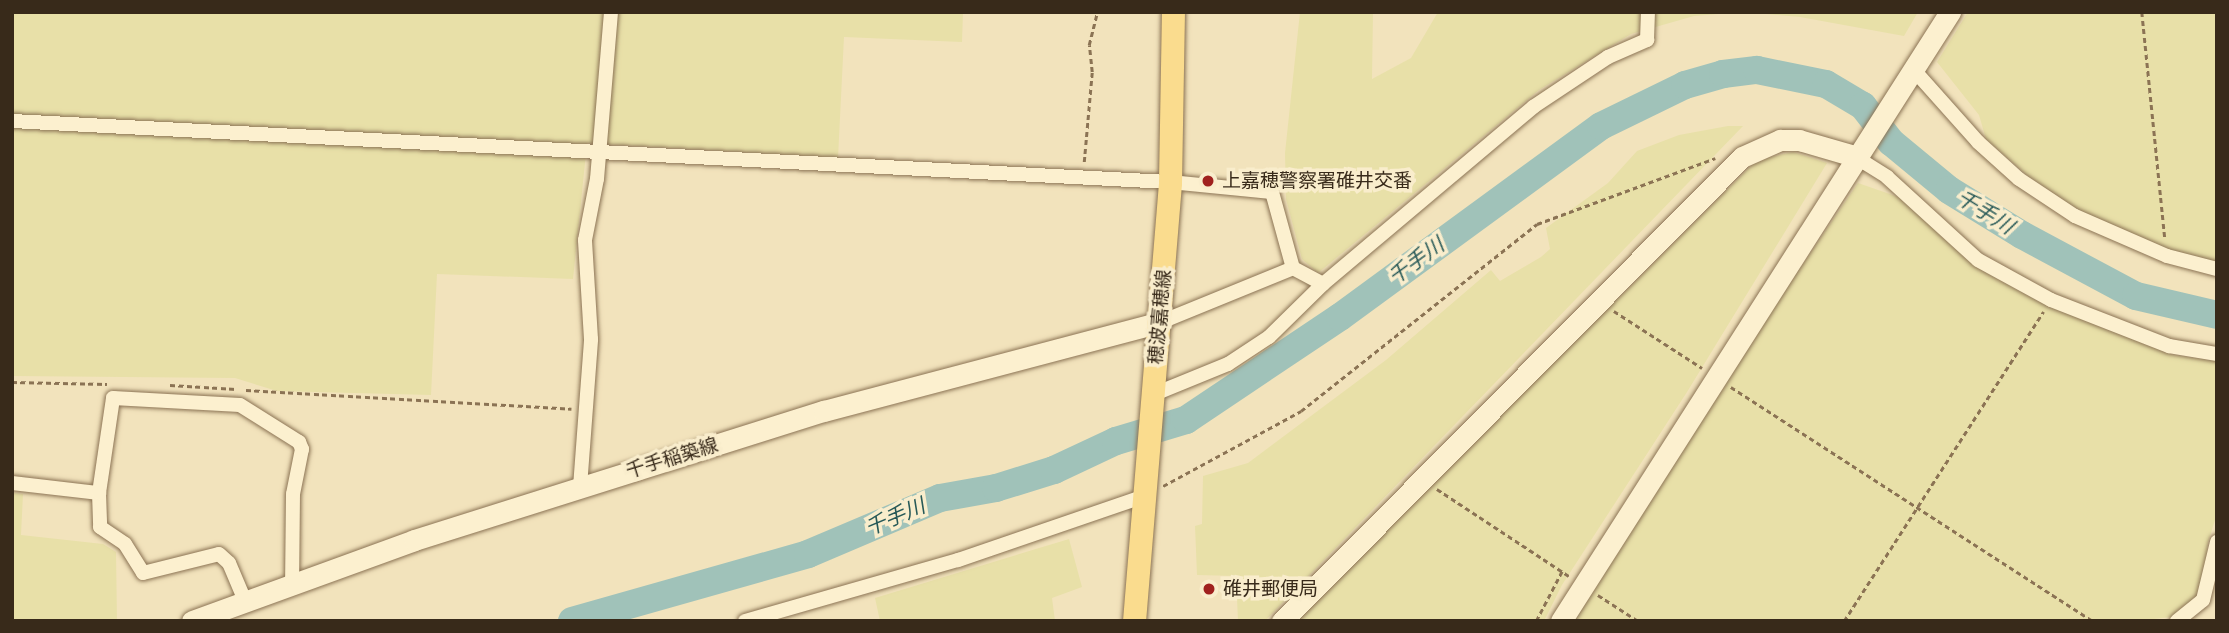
<!DOCTYPE html>
<html>
<head>
<meta charset="utf-8">
<style>
	body { margin:0 }
	#map { position:relative; width:2229px; height:633px; overflow:hidden; background:#f2e3bc; font-family:"Crimson Pro","Noto Sans JP",serif }
	div>[style] { position:absolute }
	.farmland>* { inset:0; background:#e8e0a8 }
	.river>* { height:28px; margin:-14px; padding:0 14px; transform-origin:14px; border-radius:14px; background:#a0c2b9 }
	.path>* { height:2.5px; margin-top:-1.25px; transform-origin:0; background:repeating-linear-gradient(90deg,#8b7354 0 5px,transparent 0 8.5px) }
	.roads { filter:drop-shadow(0 0 2px #8b7354) drop-shadow(0 0 2px #8b7354) }
	.street>* { height:14px; margin:-7px; padding:0 7px; transform-origin:7px; border-radius:7px; background:#fcf0cf }
	.secondary>* { height:21px; margin:-10.5px; padding:0 10.5px; transform-origin:10.5px; border-radius:10.5px; background:#fcf0cf }
	.primary>* { height:23px; margin:-11.5px; padding:0 11.5px; transform-origin:11.5px; border-radius:11.5px; background:#fadc8e }
	.dots>* { width:19px; height:19px; translate:-50% -50%; box-sizing:border-box; border:4px solid #f9edcc; border-radius:50% }
	span { translate:-50% -50%; white-space:nowrap; text-align:center; line-height:1.15; -webkit-text-stroke:7px #f9edcc; paint-order:stroke }
	.poi-label { font-size:19px; color:#382a1a }
	.left { translate:0 -50%; text-align:left }
	.street-label { font-size:19px; color:#382a1a }
	.water-label { font-size:21px; color:#285a58; font-style:italic }
	.frame { position:absolute; inset:0; border:14px solid #382a1a; pointer-events:none }
</style>
</head>
<body>
<div id="map">
	<div class="farmland">
		<i style="clip-path:polygon(12px 12px,963px 12px,962px 42px,844px 37px,838px 158px,587px 143px,573px 279px,437px 274px,431px 395px,277px 391px,235px 378px,12px 376px)"></i>
		<i style="clip-path:polygon(1300px 12px,1373px 12px,1372px 79px,1411px 58px,1438px 12px,1918px 12px,1904px 36px,1800px 17px,1743px 12px,1694px 16px,1631px 34px,1539px 90px,1318px 273px,1302px 259px,1286px 199px,1285px 153px)"></i>
		<i style="clip-path:polygon(1968px 12px,2217px 12px,2217px 264px,2172px 253px,2083px 213px,2029px 177px,1986px 139px,1979px 115px,1937px 62px)"></i>
		<i style="clip-path:polygon(1728px 126px,1743px 126px,1265px 621px,1238px 621px,1236px 576px,1197px 575px,1195px 526px,1202px 524px,1203px 476px,1248px 463px,1386px 360px,1491px 270px,1500px 281px,1541px 257px,1550px 249px,1546px 228px,1608px 183px,1637px 151px,1679px 135px)"></i>
		<i style="clip-path:polygon(1793px 152px,1827px 163px,1687px 392px,1562px 585px,1544px 621px,1295px 621px,1757px 160px)"></i>
		<i style="clip-path:polygon(1858px 183px,1904px 199px,2045px 303px,2173px 355px,2217px 361px,2217px 514px,2208px 542px,2203px 587px,2188px 607px,2171px 617px,2137px 621px,1574px 621px,1733px 367px)"></i>
		<i style="clip-path:polygon(12px 493px,23px 494px,21px 535px,103px 544px,116px 552px,117px 621px,12px 621px)"></i>
		<i style="clip-path:polygon(1069px 539px,1082px 587px,1052px 598px,1055px 621px,880px 621px,875px 598px)"></i>
	</div>
	<div class="river">
		<i style="left:572px;top:621px;width:245px;rotate:-15.8deg"></i>
		<i style="left:808px;top:554px;width:143px;rotate:-23deg"></i>
		<i style="left:940px;top:498px;width:57px;rotate:-10.1deg"></i>
		<i style="left:996px;top:488px;width:61px;rotate:-17.2deg"></i>
		<i style="left:1054px;top:470px;width:68px;rotate:-25.1deg"></i>
		<i style="left:1116px;top:441px;width:73px;rotate:-16.7deg"></i>
		<i style="left:1186px;top:420px;width:185px;rotate:-33.8deg"></i>
		<i style="left:1340px;top:317px;width:323px;rotate:-36.2deg"></i>
		<i style="left:1601px;top:126px;width:93px;rotate:-26deg"></i>
		<i style="left:1685px;top:85px;width:40px;rotate:-16deg"></i>
		<i style="left:1723px;top:74px;width:34px;rotate:-7deg"></i>
		<i style="left:1757px;top:70px;width:70px;rotate:11.5deg"></i>
		<i style="left:1826px;top:84px;width:43px;rotate:30.7deg"></i>
		<i style="left:1863px;top:106px;width:46px;rotate:52.1deg"></i>
		<i style="left:1891px;top:142px;width:75px;rotate:39.6deg"></i>
		<i style="left:1949px;top:190px;width:86px;rotate:31.7deg"></i>
		<i style="left:2022px;top:235px;width:129px;rotate:28.2deg"></i>
		<i style="left:2136px;top:296px;width:83px;rotate:13.2deg"></i>
	</div>
	<div class="path">
		<i style="left:2142px;top:12px;width:228px;rotate:84.2deg"></i>
		<i style="left:1084px;top:162px;width:90px;rotate:-84.9deg"></i>
		<i style="left:1092px;top:72px;width:27px;rotate:-96deg"></i>
		<i style="left:1089px;top:45px;width:34px;rotate:-76deg"></i>
		<i style="left:1614px;top:311px;width:105px;rotate:32.9deg"></i>
		<i style="left:12px;top:382px;width:95px;rotate:1.2deg"></i>
		<i style="left:170px;top:385px;width:66px;rotate:3.5deg"></i>
		<i style="left:1731px;top:387px;width:431px;rotate:32.9deg"></i>
		<i style="left:246px;top:390px;width:326px;rotate:3.3deg"></i>
		<i style="left:1163px;top:486px;width:157px;rotate:-28.5deg"></i>
		<i style="left:1301px;top:411px;width:301px;rotate:-38.4deg"></i>
		<i style="left:1537px;top:224px;width:190px;rotate:-20.3deg"></i>
		<i style="left:1437px;top:489px;width:158px;rotate:33.4deg"></i>
		<i style="left:1598px;top:595px;width:48px;rotate:33deg"></i>
		<i style="left:1536px;top:621px;width:56px;rotate:-62.5deg"></i>
		<i style="left:1844px;top:621px;width:368px;rotate:-57.2deg"></i>
	</div>
	<div class="roads">
		<div class="street">
			<i style="left:1913px;top:69px;width:98px;rotate:48.3deg"></i>
			<i style="left:1978px;top:142px;width:55px;rotate:42.1deg"></i>
			<i style="left:2019px;top:179px;width:67px;rotate:33.5deg"></i>
			<i style="left:2075px;top:216px;width:100px;rotate:23.5deg"></i>
			<i style="left:2167px;top:256px;width:52px;rotate:14.6deg"></i>
			<i style="left:12px;top:121px;width:1160px;rotate:3.02deg"></i>
			<i style="left:1170px;top:182px;width:102px;rotate:5.6deg"></i>
			<i style="left:1272px;top:192px;width:79px;rotate:74.6deg"></i>
			<i style="left:1854px;top:156px;width:39px;rotate:32deg"></i>
			<i style="left:1887px;top:177px;width:123px;rotate:42.4deg"></i>
			<i style="left:1978px;top:260px;width:83px;rotate:28.7deg"></i>
			<i style="left:2051px;top:300px;width:127px;rotate:21.3deg"></i>
			<i style="left:2169px;top:346px;width:49px;rotate:9.5deg"></i>
			<i style="left:1161px;top:322px;width:143px;rotate:-22.2deg"></i>
			<i style="left:1293px;top:268px;width:34px;rotate:28deg"></i>
			<i style="left:1323px;top:284px;width:275px;rotate:-40.1deg"></i>
			<i style="left:1533px;top:107px;width:90px;rotate:-33.7deg"></i>
			<i style="left:1608px;top:57px;width:43px;rotate:-23.6deg"></i>
			<i style="left:1647px;top:40px;width:28px;rotate:-88deg"></i>
			<i style="left:1152px;top:395px;width:82px;rotate:-22.2deg"></i>
			<i style="left:1228px;top:364px;width:49px;rotate:-33.4deg"></i>
			<i style="left:1269px;top:337px;width:76px;rotate:-44.5deg"></i>
			<i style="left:12px;top:483px;width:88px;rotate:6.6deg"></i>
			<i style="left:99px;top:493px;width:34px;rotate:88deg"></i>
			<i style="left:100px;top:527px;width:30px;rotate:34deg"></i>
			<i style="left:125px;top:544px;width:34px;rotate:58deg"></i>
			<i style="left:143px;top:573px;width:78px;rotate:-14deg"></i>
			<i style="left:219px;top:554px;width:13px;rotate:42deg"></i>
			<i style="left:229px;top:563px;width:39px;rotate:67deg"></i>
			<i style="left:580px;top:487px;width:148px;rotate:-85.7deg"></i>
			<i style="left:591px;top:339px;width:99px;rotate:-93.5deg"></i>
			<i style="left:585px;top:240px;width:62px;rotate:-78.9deg"></i>
			<i style="left:597px;top:179px;width:168px;rotate:-85.2deg"></i>
			<i style="left:99px;top:493px;width:96px;rotate:-81.6deg"></i>
			<i style="left:113px;top:398px;width:127px;rotate:3.2deg"></i>
			<i style="left:240px;top:405px;width:70px;rotate:32.1deg"></i>
			<i style="left:299px;top:442px;width:8px;rotate:67deg"></i>
			<i style="left:302px;top:449px;width:46px;rotate:101.3deg"></i>
			<i style="left:293px;top:494px;width:89px;rotate:90.6deg"></i>
			<i style="left:745px;top:621px;width:222px;rotate:-16deg"></i>
			<i style="left:958px;top:560px;width:194px;rotate:-18.9deg"></i>
			<i style="left:2177px;top:621px;width:33px;rotate:-39deg"></i>
			<i style="left:2203px;top:600px;width:60px;rotate:-76.4deg"></i>
		</div>
		<div class="secondary">
			<i style="left:192px;top:621px;width:236px;rotate:-20deg"></i>
			<i style="left:414px;top:540px;width:430px;rotate:-17.5deg"></i>
			<i style="left:824px;top:411px;width:349px;rotate:-14.8deg"></i>
			<i style="left:1282px;top:621px;width:653px;rotate:-45.25deg"></i>
			<i style="left:1742px;top:157px;width:42px;rotate:-24.1deg"></i>
			<i style="left:1780px;top:140px;width:19px"></i>
			<i style="left:1799px;top:140px;width:57px;rotate:16.2deg"></i>
			<i style="left:1561px;top:621px;width:723px;rotate:-57.43deg"></i>
		</div>
		<div class="primary">
			<i style="left:1134px;top:621px;width:440px;rotate:-85.3deg"></i>
			<i style="left:1170px;top:182px;width:170px;rotate:-89deg"></i>
		</div>
	</div>
	<div class="dots">
		<i style="left:1208px;top:181px;background:#a0211e"></i>
		<i style="left:1209px;top:589px;background:#a0211e"></i>
	</div>
	<div class="poi-label">
		<span class="left" style="left:1222px;top:181px">上嘉穂警察署碓井交番</span>
		<span class="left" style="left:1223px;top:589px">碓井郵便局</span>
	</div>
	<div class="street-label">
		<span style="left:1160px;top:317px;rotate:-85deg">穂波嘉穂線</span>
		<span style="left:672px;top:458px;rotate:-17deg">千手稲築線</span>
	</div>
	<div class="water-label">
		<span style="left:1985px;top:212px;rotate:32deg">千手川</span>
		<span style="left:1416px;top:261px;rotate:-36deg">千手川</span>
		<span style="left:895px;top:517px;rotate:-23deg">千手川</span>
	</div>
	<div class="frame"></div>
</div>
</body>
</html>
